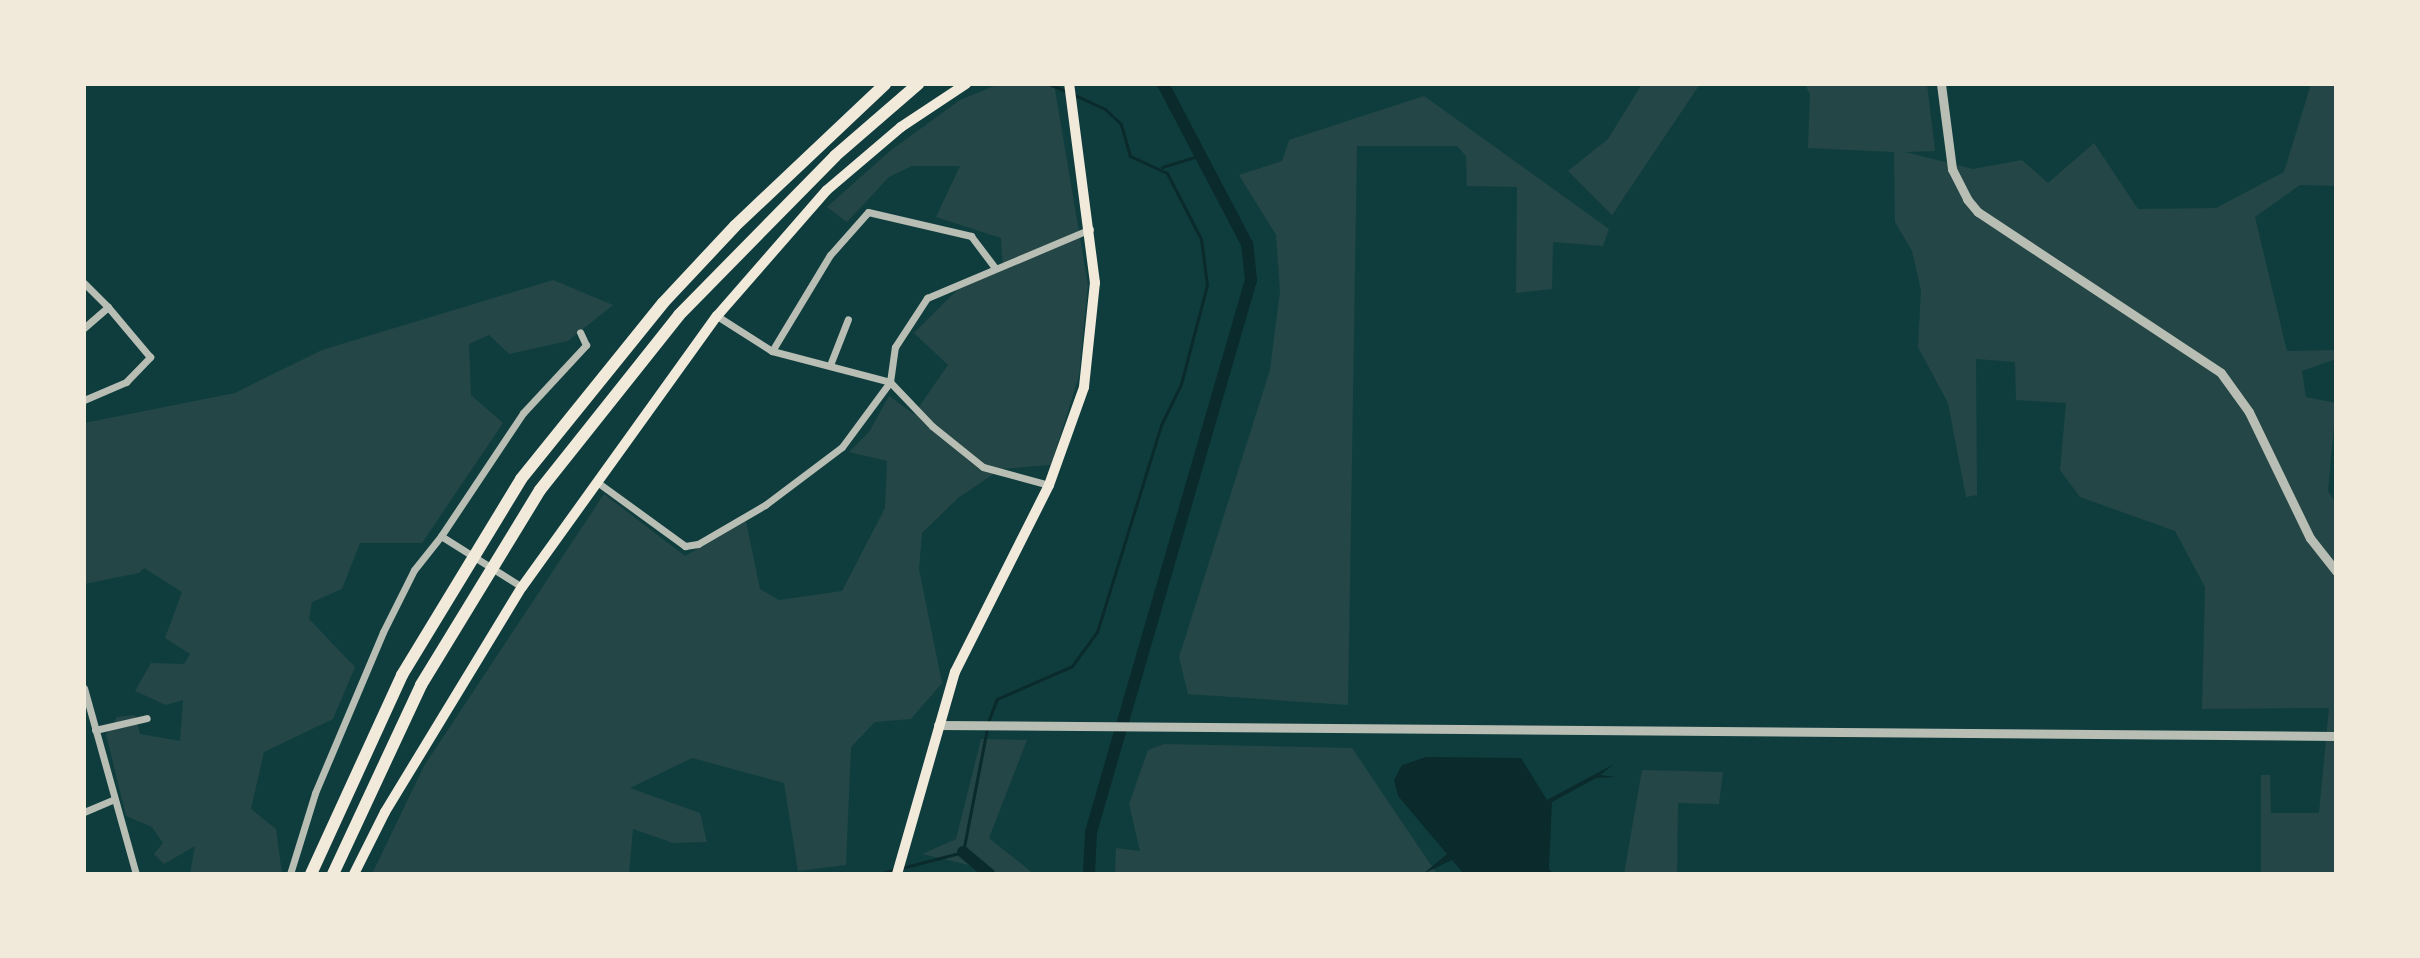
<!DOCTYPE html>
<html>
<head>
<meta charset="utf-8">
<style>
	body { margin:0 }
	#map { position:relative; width:2420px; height:958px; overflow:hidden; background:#0f3d3e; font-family:Lora,serif }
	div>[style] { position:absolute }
	.green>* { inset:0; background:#244646 }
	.water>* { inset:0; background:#0a2a2b }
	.stream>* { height:3px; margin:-1.5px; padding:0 1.5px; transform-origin:1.5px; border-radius:1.5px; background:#0a2a2b }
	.canal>* { height:12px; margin:-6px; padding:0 6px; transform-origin:6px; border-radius:6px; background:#0a2a2b }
	.minor>* { height:7px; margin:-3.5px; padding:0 3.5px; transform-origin:3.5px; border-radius:3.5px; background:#b8beb3 }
	.tertiary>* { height:9px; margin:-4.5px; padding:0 4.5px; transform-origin:4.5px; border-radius:4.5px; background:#b8beb3 }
	.secondary>* { height:10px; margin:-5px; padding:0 5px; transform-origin:5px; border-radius:5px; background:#f1e9da }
	.motorway>* { height:12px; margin:-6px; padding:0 6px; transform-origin:6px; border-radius:6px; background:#f1e9da }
	span { translate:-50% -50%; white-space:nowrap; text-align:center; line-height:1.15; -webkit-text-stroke:8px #f1e9da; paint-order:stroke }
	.frame { position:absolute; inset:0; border:86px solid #f1e9da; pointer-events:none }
</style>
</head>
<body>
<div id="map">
	<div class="green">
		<i style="clip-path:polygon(999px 84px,1054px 84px,1088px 285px,1079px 376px,1051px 465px,1001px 469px,958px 498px,922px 533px,919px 569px,942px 683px,911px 719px,875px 722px,851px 747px,846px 865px,798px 871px,784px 783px,692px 758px,630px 788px,700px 813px,707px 842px,673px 843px,633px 829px,629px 874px,372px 874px,424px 766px,604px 494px,685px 556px,746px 521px,760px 589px,779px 600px,842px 591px,885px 508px,887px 461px,849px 452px,869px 432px,889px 396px,914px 414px,948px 365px,914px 333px,960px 287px,1003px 269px,1001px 238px,936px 217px,960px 166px,912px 166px,889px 177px,847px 222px,827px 207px,890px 151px,960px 100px)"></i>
		<i style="clip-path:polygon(1642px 84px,1700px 84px,1612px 215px,1568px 171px,1608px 139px)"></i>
		<i style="clip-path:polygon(1805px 84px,1927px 84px,1935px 151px,1905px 152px,1973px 169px,2022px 160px,2048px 183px,2094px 143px,2138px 209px,2216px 208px,2284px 172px,2311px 84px,2336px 84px,2336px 186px,2300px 185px,2255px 217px,2287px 351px,2336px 350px,2336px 359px,2302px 371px,2306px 397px,2336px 403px,2328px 491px,2336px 503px,2336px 874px,2261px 874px,2261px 775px,2270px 775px,2271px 813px,2319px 813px,2329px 708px,2202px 709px,2205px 587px,2175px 531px,2080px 497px,2060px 470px,2066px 403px,2016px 400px,2015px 362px,1976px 359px,1977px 495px,1966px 497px,1948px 403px,1918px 347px,1921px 290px,1912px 251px,1895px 222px,1894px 152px,1808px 148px,1810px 95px)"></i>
		<i style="clip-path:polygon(1424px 96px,1609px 229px,1603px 246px,1553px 242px,1552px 289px,1516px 293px,1517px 187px,1467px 186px,1466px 156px,1457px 146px,1357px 146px,1348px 705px,1188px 694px,1179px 657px,1270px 370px,1280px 291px,1276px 235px,1239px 175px,1282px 161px,1289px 140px)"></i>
		<i style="clip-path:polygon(553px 280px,613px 305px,568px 341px,509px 354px,489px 335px,469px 344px,471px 395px,503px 423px,422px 543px,360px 543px,342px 589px,312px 602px,309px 619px,355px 667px,333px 719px,264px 752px,251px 809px,276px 829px,282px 874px,190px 874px,195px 846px,164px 864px,154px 854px,163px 843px,152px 827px,126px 816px,106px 734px,117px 717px,135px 715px,140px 734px,180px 741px,183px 700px,166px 705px,135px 691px,151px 663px,184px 664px,190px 654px,165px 638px,182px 592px,144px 568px,139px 573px,84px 584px,84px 423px,235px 393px,322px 350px)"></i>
		<i style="clip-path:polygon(981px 739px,1027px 740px,989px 838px,1034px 874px,980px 874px,973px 866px,922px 854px,956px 839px)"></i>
		<i style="clip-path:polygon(1164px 744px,1352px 748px,1437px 874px,1115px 874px,1116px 848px,1140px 851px,1129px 804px,1148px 750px)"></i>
		<i style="clip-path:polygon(1642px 770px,1723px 772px,1719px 804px,1678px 803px,1677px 874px,1624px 874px)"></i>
	</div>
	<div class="water">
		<i style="clip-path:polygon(1426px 757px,1521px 758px,1547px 800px,1614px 764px,1600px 775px,1616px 777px,1596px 778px,1552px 802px,1549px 869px,1554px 874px,1464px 874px,1452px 860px,1423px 874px,1447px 854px,1398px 796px,1394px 780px,1402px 765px)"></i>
	</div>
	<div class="stream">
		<i style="left:1049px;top:84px;width:21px;rotate:23deg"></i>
		<i style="left:1162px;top:167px;width:39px;rotate:-17deg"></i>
		<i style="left:988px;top:722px;width:25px;rotate:-69deg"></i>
		<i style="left:997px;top:699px;width:82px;rotate:-23.7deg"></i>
		<i style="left:1072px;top:666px;width:42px;rotate:-53.7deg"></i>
		<i style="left:1097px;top:632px;width:217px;rotate:-72.8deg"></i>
		<i style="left:1161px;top:425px;width:46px;rotate:-64deg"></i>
		<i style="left:1181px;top:384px;width:102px;rotate:-75.3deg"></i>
		<i style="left:1207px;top:285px;width:46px;rotate:-97.4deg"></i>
		<i style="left:1201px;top:239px;width:74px;rotate:-117.3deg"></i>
		<i style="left:1167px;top:173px;width:41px;rotate:-155.3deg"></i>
		<i style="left:1130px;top:156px;width:33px;rotate:-106deg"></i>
		<i style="left:1121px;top:124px;width:22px;rotate:-137deg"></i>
		<i style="left:1105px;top:109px;width:33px;rotate:-155deg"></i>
		<i style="left:878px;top:874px;width:88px;rotate:-14.5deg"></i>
		<i style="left:963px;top:852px;width:125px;rotate:-79deg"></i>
	</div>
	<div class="canal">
		<i style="left:963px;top:852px;width:34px;rotate:40deg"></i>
		<i style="left:1089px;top:874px;width:42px;rotate:-87.3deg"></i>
		<i style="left:1091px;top:832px;width:575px;rotate:-73.84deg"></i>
		<i style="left:1251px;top:280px;width:36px;rotate:-96deg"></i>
		<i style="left:1247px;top:244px;width:181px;rotate:-117.7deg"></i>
	</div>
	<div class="minor">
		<i style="left:84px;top:283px;width:34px;rotate:45deg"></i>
		<i style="left:108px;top:307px;width:32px;rotate:139deg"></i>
		<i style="left:717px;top:316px;width:65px;rotate:32.5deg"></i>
		<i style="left:772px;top:351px;width:122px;rotate:14.7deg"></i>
		<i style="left:890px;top:382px;width:61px;rotate:46.3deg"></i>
		<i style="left:932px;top:426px;width:65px;rotate:38.8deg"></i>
		<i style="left:983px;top:467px;width:68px;rotate:15.3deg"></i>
		<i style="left:772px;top:351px;width:112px;rotate:-58.9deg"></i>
		<i style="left:830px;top:255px;width:57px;rotate:-48.5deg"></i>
		<i style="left:868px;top:212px;width:106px;rotate:13.1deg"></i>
		<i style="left:971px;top:236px;width:40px;rotate:53deg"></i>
		<i style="left:830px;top:365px;width:49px;rotate:-68.6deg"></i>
		<i style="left:84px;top:400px;width:46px;rotate:-23.2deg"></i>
		<i style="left:126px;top:382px;width:35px;rotate:-46deg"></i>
		<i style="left:150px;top:357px;width:65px;rotate:-130deg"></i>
		<i style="left:597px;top:482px;width:109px;rotate:36deg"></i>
		<i style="left:685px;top:546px;width:13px;rotate:-9deg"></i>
		<i style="left:698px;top:544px;width:78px;rotate:-30.2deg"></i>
		<i style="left:765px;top:505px;width:96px;rotate:-37deg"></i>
		<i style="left:842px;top:447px;width:81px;rotate:-53.6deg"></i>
		<i style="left:890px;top:382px;width:35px;rotate:-82deg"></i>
		<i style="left:895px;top:347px;width:59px;rotate:-56.9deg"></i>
		<i style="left:927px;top:298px;width:177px;rotate:-22.9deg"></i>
		<i style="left:441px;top:536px;width:148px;rotate:-56.3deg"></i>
		<i style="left:523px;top:413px;width:93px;rotate:-47.2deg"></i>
		<i style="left:586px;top:345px;width:14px;rotate:-115deg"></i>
		<i style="left:84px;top:688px;width:193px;rotate:74.4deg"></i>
		<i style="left:95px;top:730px;width:53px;rotate:-13deg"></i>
		<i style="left:84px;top:812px;width:33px;rotate:-23deg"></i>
		<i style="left:290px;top:874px;width:85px;rotate:-72.8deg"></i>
		<i style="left:315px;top:793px;width:175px;rotate:-67.1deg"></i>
		<i style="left:383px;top:632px;width:69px;rotate:-63.4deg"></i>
		<i style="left:414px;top:570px;width:43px;rotate:-51.5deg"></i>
		<i style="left:441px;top:536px;width:96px;rotate:32.2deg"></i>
	</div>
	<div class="tertiary">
		<i style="left:1941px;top:84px;width:86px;rotate:82.6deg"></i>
		<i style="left:1952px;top:169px;width:34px;rotate:63deg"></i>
		<i style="left:1967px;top:199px;width:17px;rotate:50deg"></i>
		<i style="left:1978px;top:212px;width:291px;rotate:33.5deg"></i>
		<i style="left:2221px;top:373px;width:48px;rotate:54.3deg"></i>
		<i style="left:2249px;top:412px;width:140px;rotate:64.2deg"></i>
		<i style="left:2310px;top:538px;width:42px;rotate:51.8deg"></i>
		<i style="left:938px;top:725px;width:1398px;rotate:0.45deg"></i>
	</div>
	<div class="secondary">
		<i style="left:354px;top:874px;width:69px;rotate:-63.4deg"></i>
		<i style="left:385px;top:812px;width:263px;rotate:-58.7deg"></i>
		<i style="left:522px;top:587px;width:334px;rotate:-54.3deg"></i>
		<i style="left:717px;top:316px;width:167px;rotate:-48.9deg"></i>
		<i style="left:827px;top:190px;width:97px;rotate:-40.4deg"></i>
		<i style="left:901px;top:127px;width:78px;rotate:-33.5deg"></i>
		<i style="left:897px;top:874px;width:210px;rotate:-74deg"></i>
		<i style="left:955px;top:672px;width:209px;rotate:-63.3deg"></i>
		<i style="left:1049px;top:485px;width:104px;rotate:-70.3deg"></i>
		<i style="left:1084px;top:387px;width:105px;rotate:-84deg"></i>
		<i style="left:1095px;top:283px;width:201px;rotate:-97.4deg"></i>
	</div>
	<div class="motorway">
		<i style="left:311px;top:874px;width:219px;rotate:-65.4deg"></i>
		<i style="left:402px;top:675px;width:229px;rotate:-58.7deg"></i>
		<i style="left:521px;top:479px;width:226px;rotate:-51.1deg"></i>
		<i style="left:663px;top:303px;width:105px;rotate:-46.9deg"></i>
		<i style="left:735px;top:226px;width:207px;rotate:-43.4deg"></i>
		<i style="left:333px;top:874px;width:208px;rotate:-65deg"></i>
		<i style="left:421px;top:685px;width:228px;rotate:-58.6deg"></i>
		<i style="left:540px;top:490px;width:223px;rotate:-51.5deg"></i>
		<i style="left:679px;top:315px;width:223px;rotate:-45.5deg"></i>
		<i style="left:835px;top:156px;width:110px;rotate:-40.9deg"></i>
	</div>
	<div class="frame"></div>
</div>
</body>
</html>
